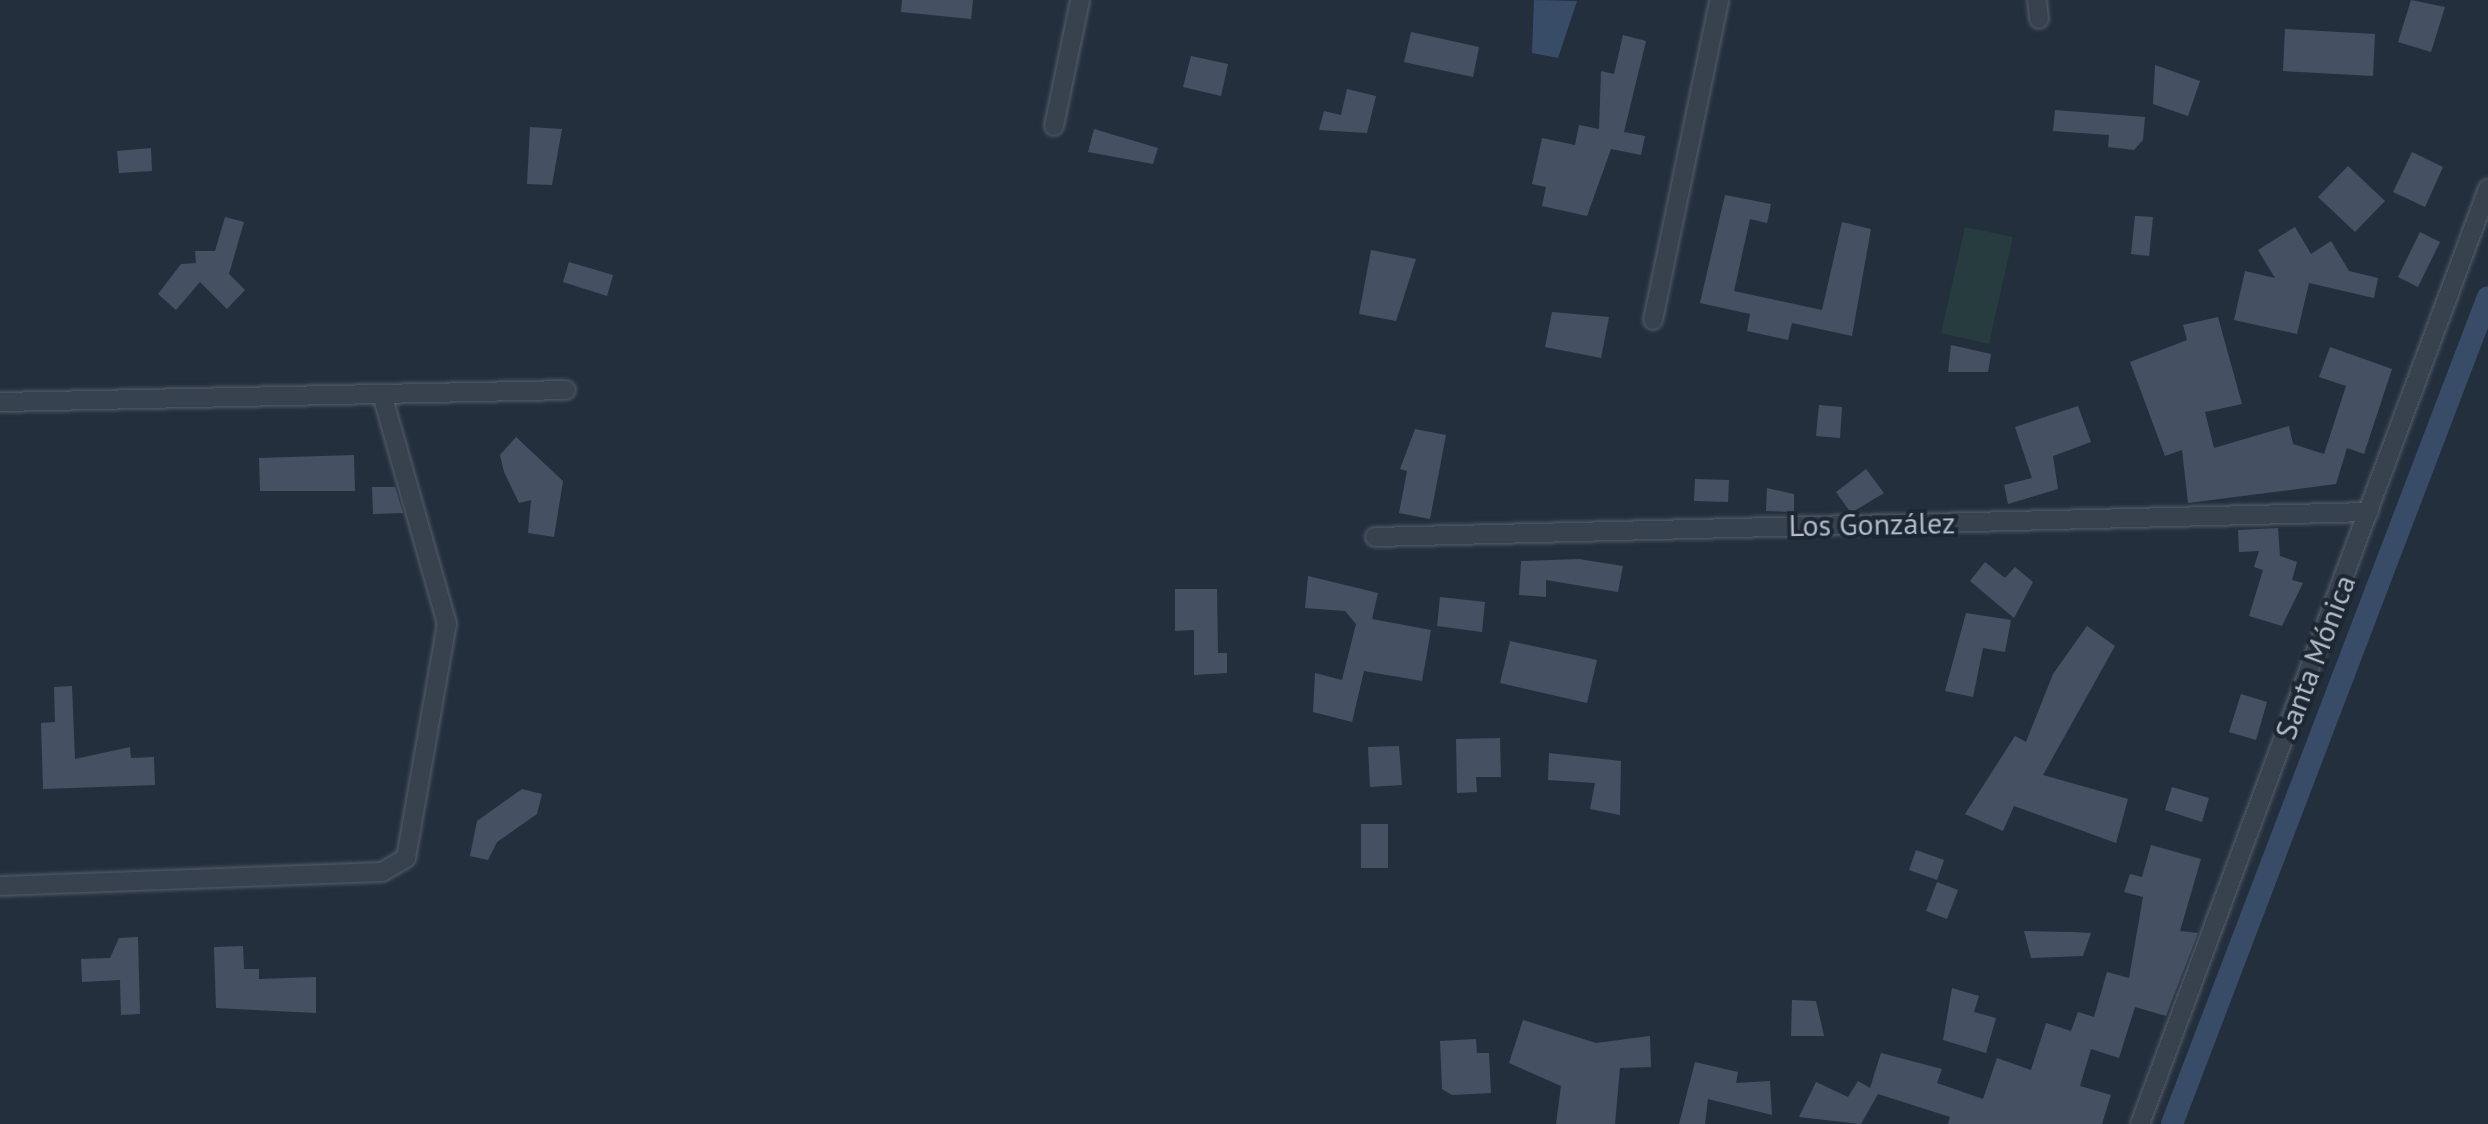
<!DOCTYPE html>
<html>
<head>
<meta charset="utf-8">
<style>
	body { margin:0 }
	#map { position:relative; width:2488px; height:1124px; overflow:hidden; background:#242f3e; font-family:"PT Sans",sans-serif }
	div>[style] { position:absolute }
	.green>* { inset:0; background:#263c3f }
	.water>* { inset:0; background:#394c67 }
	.canal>* { height:22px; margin:-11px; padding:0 11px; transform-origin:11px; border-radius:11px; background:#394c67 }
	.building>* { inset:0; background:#455162 }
	.roads { filter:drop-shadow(0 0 2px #565f6c) drop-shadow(0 0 2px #565f6c) }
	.minor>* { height:18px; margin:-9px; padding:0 9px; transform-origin:9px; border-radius:9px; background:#38414e }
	span { translate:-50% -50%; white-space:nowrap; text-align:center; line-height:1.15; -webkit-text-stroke:8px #1d2633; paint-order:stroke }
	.street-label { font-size:30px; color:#b4bcc9 }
</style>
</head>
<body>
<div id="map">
	<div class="green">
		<i style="clip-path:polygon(1965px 227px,2013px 237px,1989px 344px,1941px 333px)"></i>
	</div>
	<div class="water">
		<i style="clip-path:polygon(1534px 0,1577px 1px,1558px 58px,1532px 53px)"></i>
	</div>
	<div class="canal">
		<i style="left:2172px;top:1124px;width:885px;rotate:-69.09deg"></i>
	</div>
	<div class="building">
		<i style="clip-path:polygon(902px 0,973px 0,971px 19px,901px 12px)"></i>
		<i style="clip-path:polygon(2411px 0,2445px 7px,2431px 52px,2398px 42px)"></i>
		<i style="clip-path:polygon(2285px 29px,2375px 34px,2373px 76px,2283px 71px)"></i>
		<i style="clip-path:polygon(1411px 32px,1479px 47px,1473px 77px,1404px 62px)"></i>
		<i style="clip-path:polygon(1623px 35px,1646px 41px,1624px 132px,1645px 136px,1641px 155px,1611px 149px,1587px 216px,1542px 206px,1546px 187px,1532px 184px,1542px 138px,1575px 145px,1579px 125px,1599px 129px,1601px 71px,1614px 74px)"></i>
		<i style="clip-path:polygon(1191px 56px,1228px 64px,1221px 96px,1183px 87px)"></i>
		<i style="clip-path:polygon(2155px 65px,2200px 81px,2188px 116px,2153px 104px)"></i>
		<i style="clip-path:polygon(1347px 89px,1376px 96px,1367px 133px,1319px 130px,1324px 111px,1341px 115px)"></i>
		<i style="clip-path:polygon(2055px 110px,2145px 117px,2143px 140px,2134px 150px,2108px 147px,2109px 135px,2053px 131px)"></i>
		<i style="clip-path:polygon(530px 127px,562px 129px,552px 185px,527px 184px)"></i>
		<i style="clip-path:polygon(1094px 129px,1158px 148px,1153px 164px,1088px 152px)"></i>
		<i style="clip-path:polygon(151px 148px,152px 171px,119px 173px,117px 151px)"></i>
		<i style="clip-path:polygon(2412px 152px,2443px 167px,2425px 207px,2393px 192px)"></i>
		<i style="clip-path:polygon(2348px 166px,2385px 201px,2355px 232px,2318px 197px)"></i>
		<i style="clip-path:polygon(1725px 195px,1771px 204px,1767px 223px,1750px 219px,1734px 291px,1822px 310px,1842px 222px,1871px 229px,1852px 336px,1792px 323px,1788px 340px,1747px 331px,1750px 314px,1700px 303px)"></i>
		<i style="clip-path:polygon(2135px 216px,2153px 217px,2149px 256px,2131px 254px)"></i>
		<i style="clip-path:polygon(225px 217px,244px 222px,229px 274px,245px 290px,227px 309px,200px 282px,176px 310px,158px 294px,181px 264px,196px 263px,195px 251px,215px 251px)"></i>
		<i style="clip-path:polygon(2295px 227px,2311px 254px,2331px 241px,2349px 271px,2378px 278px,2374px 298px,2309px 283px,2297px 334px,2234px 320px,2245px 271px,2275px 278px,2258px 250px)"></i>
		<i style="clip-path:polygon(2420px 232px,2440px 242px,2418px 287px,2398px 277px)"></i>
		<i style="clip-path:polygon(1371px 250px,1416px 259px,1396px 321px,1359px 314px)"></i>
		<i style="clip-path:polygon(569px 262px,613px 275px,607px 296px,563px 282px)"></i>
		<i style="clip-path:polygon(1552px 312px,1609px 317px,1601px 358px,1545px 347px)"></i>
		<i style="clip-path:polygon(2218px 317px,2242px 404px,2205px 412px,2214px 448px,2289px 426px,2293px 444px,2324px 454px,2346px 386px,2319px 377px,2330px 347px,2392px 369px,2364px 454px,2347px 448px,2336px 484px,2188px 503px,2182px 450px,2165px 456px,2130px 362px,2187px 340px,2183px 325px)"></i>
		<i style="clip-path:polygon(1951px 345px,1991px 354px,1988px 372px,1948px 372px)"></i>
		<i style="clip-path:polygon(1819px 405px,1842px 407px,1840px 438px,1816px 436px)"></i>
		<i style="clip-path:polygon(2078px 406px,2091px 442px,2053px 456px,2058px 489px,2008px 504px,2004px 485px,2032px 478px,2015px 427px)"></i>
		<i style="clip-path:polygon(1415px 429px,1446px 435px,1430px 519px,1399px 513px,1407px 471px,1400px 469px)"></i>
		<i style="clip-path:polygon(516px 437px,563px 481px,554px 537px,528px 533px,531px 500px,519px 503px,504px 472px,500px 455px)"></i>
		<i style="clip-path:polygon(354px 455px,355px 491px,260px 491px,259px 458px)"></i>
		<i style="clip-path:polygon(1866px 469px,1884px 493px,1851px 513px,1836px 492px)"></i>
		<i style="clip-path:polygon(1695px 479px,1729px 480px,1728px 502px,1694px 501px)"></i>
		<i style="clip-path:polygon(372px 487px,395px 487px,403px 513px,373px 514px)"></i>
		<i style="clip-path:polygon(1767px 488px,1794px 494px,1794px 512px,1766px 511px)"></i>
		<i style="clip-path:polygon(2278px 528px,2280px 556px,2297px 562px,2292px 580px,2303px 583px,2282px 626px,2249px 616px,2263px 570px,2254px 567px,2259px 551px,2239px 552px,2238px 530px)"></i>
		<i style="clip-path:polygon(1579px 559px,1623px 566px,1618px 592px,1546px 580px,1546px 597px,1519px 595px,1521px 561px)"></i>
		<i style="clip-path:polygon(1985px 562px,2005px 578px,2015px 567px,2033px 582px,2014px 618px,1970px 581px)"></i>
		<i style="clip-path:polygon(1308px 576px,1378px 593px,1372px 619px,1431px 630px,1422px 681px,1364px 671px,1352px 722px,1313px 712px,1315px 673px,1342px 680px,1356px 624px,1345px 611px,1305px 608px)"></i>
		<i style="clip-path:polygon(1175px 589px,1217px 589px,1218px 653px,1227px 653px,1227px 673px,1194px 675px,1194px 630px,1175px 631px)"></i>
		<i style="clip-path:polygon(1440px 597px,1485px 602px,1482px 632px,1437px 626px)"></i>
		<i style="clip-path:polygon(1966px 613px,2011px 620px,2005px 652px,1983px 648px,1973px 697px,1945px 691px)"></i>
		<i style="clip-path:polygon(2087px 626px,2115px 646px,2043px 775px,2128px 799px,2116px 843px,2014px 806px,2003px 831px,1965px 814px,2015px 736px,2026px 742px,2053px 674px)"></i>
		<i style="clip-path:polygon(1510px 641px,1597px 660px,1587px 703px,1500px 683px)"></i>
		<i style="clip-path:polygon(72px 686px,75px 759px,130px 747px,131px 758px,154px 757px,155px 785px,43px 789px,41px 723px,55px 722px,54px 687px)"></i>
		<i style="clip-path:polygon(2241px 694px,2267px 702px,2256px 740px,2229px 732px)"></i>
		<i style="clip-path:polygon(1500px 738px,1501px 777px,1476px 777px,1477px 792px,1457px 793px,1456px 739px)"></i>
		<i style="clip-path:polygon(1399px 746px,1402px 785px,1370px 787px,1368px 747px)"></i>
		<i style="clip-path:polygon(1549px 753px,1621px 761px,1620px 815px,1590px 809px,1595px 783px,1548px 780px)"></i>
		<i style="clip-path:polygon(2172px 787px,2209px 798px,2202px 822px,2165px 810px)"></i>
		<i style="clip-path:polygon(522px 789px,542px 794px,537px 814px,497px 842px,488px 860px,470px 856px,477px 821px)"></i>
		<i style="clip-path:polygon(1361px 824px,1388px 824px,1388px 868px,1361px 868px)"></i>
		<i style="clip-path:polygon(2151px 845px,2201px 859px,2180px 931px,2198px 933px,2166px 1016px,2135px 1007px,2119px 1058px,2091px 1049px,2080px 1086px,2111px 1095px,2102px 1124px,1948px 1124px,1950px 1117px,1878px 1094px,1861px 1124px,1799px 1117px,1816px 1082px,1848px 1097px,1858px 1081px,1870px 1088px,1881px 1053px,1942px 1069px,1937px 1083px,1983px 1099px,1997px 1058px,2031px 1070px,2046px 1023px,2071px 1031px,2078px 1012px,2094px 1017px,2107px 972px,2129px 978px,2143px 897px,2124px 892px,2130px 874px,2142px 877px)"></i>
		<i style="clip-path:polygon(1916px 850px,1944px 860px,1937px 880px,1909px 870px)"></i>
		<i style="clip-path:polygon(1937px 882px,1958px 890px,1947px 919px,1926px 911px)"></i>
		<i style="clip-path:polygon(2024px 931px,2072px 932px,2091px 933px,2083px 956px,2031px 958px)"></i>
		<i style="clip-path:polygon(138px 937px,140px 1014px,121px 1015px,120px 980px,82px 982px,81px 959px,110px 958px,119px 938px)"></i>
		<i style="clip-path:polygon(243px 946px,244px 969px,259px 969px,259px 979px,316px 977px,316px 1013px,216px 1008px,214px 947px)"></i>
		<i style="clip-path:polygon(1952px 988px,1979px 996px,1974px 1012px,1996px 1018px,1986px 1053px,1943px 1040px)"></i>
		<i style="clip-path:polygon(1792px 1000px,1816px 1001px,1824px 1036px,1791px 1036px)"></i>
		<i style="clip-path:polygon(1523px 1020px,1596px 1043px,1650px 1036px,1651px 1067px,1620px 1068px,1615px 1124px,1556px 1124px,1561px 1086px,1509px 1063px)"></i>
		<i style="clip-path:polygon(1476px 1039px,1477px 1053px,1489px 1053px,1491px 1093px,1452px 1095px,1442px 1089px,1440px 1041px)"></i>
		<i style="clip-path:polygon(1695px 1062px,1738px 1072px,1736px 1083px,1770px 1081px,1772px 1115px,1708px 1099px,1705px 1124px,1679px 1124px)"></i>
	</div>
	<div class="roads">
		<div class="minor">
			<i style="left:2037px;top:0;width:19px;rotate:84deg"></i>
			<i style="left:1054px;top:126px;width:129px;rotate:-78.3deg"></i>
			<i style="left:1653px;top:320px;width:327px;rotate:-78.3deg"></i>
			<i style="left:0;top:402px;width:566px;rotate:-1.21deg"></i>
			<i style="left:1375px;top:537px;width:994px;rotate:-1.44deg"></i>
			<i style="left:0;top:886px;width:382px;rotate:-2.1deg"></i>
			<i style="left:382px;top:872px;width:28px;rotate:-30deg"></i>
			<i style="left:406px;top:858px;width:238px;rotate:-80.1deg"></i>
			<i style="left:447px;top:624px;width:238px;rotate:-105.8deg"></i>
			<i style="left:2140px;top:1124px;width:998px;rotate:-69.59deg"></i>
		</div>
	</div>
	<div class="street-label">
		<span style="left:1872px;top:524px;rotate:-1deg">Los González</span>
		<span style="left:2315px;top:657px;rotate:-69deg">Santa Mónica</span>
	</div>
</div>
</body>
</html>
